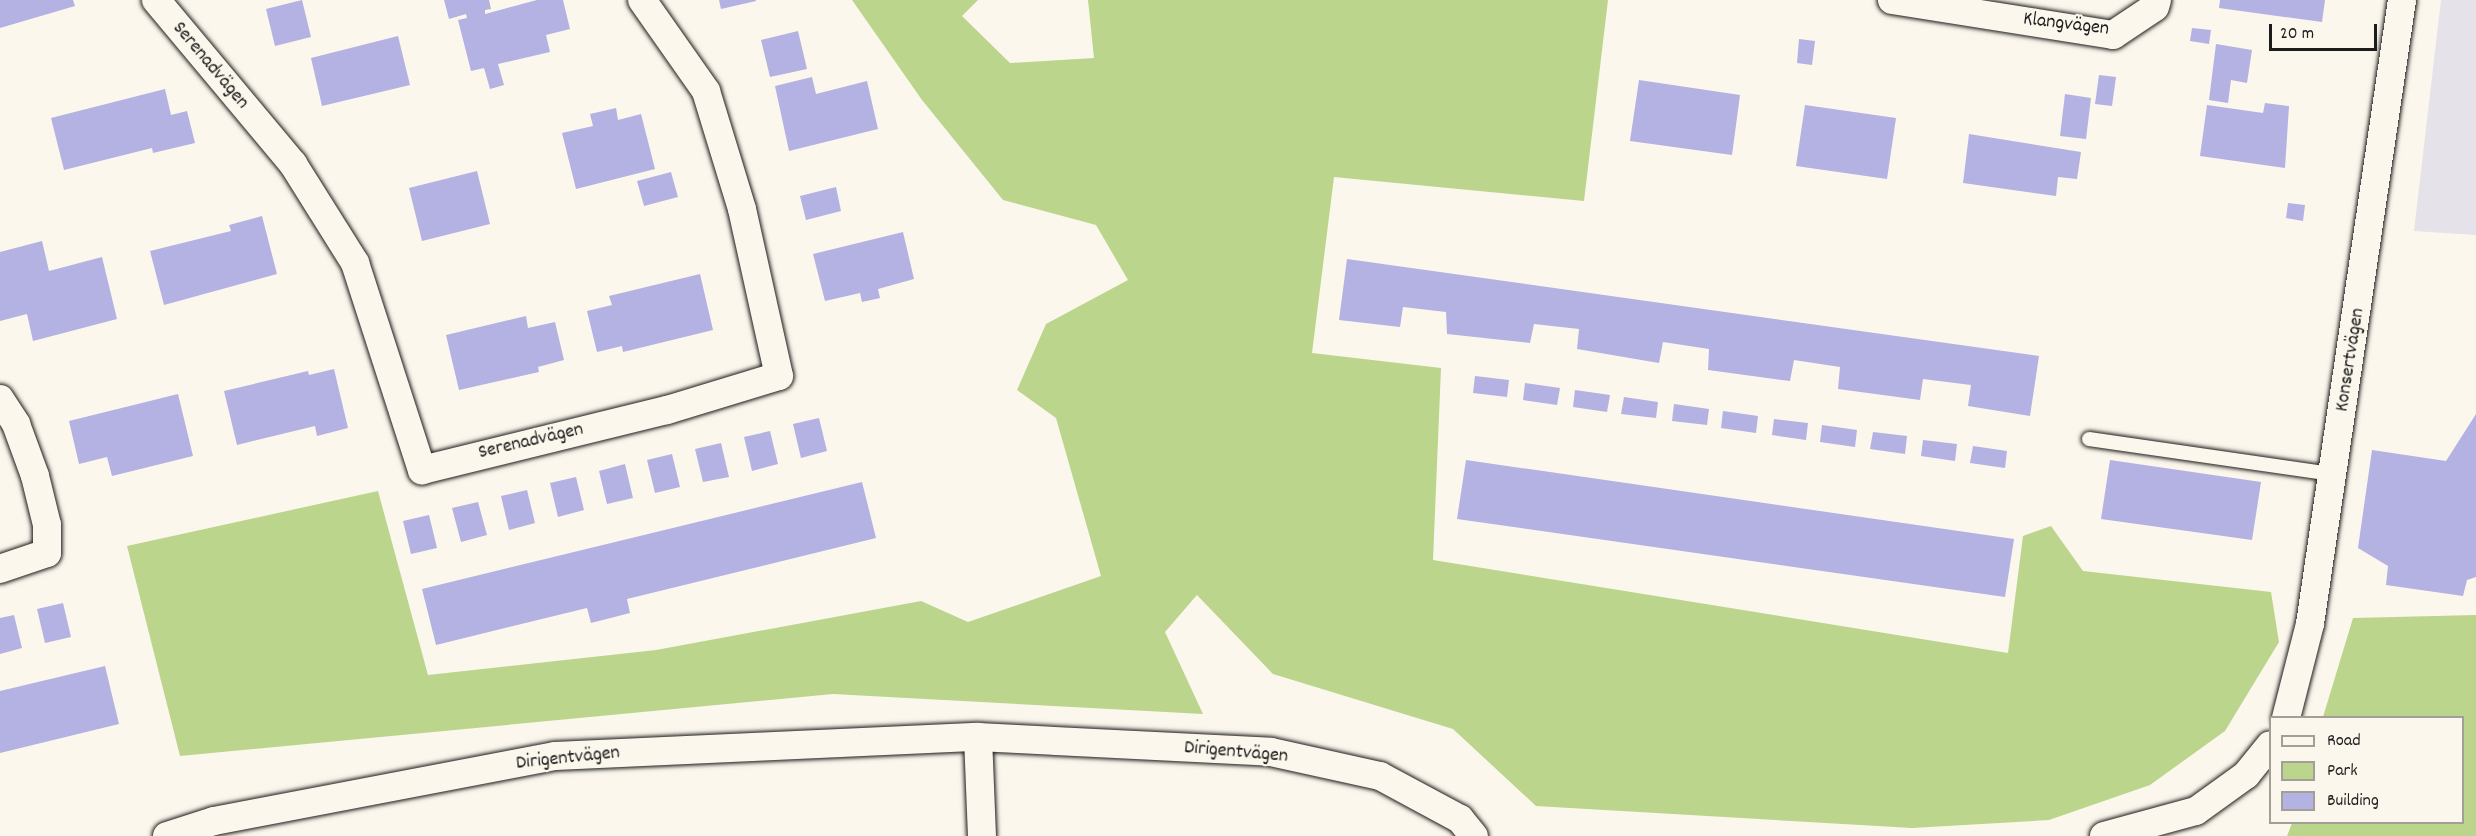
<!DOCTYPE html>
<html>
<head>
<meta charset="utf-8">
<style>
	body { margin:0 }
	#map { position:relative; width:2476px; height:836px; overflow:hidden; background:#fbf7ec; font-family:Dekko,sans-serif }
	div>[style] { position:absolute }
	.built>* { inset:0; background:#e5e2e9 }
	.green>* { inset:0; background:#bbd58d }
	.building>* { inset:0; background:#b3b2e3 }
	.roads { filter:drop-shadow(0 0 2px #1c1c1c) drop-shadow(0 0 2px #1c1c1c) }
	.lane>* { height:14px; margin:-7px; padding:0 7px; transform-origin:7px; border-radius:7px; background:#fbf7ec }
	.street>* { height:28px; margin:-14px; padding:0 14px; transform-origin:14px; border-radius:14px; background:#fbf7ec }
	span { translate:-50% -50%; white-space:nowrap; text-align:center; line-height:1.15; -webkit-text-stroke:4.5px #fbf7ec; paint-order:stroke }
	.street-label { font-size:20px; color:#1c1c1c }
	.legend { position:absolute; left:2269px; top:716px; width:195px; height:108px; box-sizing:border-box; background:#fbf7ec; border:2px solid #a29f99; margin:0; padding:8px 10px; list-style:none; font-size:18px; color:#1c1c1c }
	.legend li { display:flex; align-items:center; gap:12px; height:30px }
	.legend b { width:30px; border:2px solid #a29f99 }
	.scale { position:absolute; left:2269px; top:24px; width:108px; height:27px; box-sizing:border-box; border:3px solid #1c1c1c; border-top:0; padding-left:8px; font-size:18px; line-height:21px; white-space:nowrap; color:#1c1c1c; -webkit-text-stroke:4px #fbf7ec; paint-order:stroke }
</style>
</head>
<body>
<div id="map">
	<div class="built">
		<i style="clip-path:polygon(2441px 0,2476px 0,2476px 235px,2414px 231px)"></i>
	</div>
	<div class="green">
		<i style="clip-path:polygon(852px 0,978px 0,962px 16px,1010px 63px,1094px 58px,1088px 0,1608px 0,1584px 201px,1334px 177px,1312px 353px,1441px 368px,1433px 560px,2008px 653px,2023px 536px,2051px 526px,2083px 571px,2271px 592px,2279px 642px,2225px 731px,2150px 785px,2049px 820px,1912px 828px,1536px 806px,1453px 729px,1273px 674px,1197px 595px,1165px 632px,1203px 714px,833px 694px,180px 756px,127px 546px,378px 491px,428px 675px,656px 650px,921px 601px,968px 622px,1101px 576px,1056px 418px,1017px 390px,1046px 324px,1128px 280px,1096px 225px,1003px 200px,922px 100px)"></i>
		<i style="clip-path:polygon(2476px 615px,2476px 836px,2287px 836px,2292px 823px,2462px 822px,2462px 718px,2323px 717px,2353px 618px)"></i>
	</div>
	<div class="building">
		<i style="clip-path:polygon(0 0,73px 0,75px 6px,0 28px)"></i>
		<i style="clip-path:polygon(302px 0,311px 37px,275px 46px,266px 9px)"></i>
		<i style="clip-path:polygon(444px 0,489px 0,491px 9px,485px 10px,485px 14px,537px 0,563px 0,570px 29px,546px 35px,550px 52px,498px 64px,504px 85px,490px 89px,484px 68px,471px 71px,458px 20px,467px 18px,466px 14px,449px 19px)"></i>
		<i style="clip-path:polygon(719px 0,756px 0,756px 1px,721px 9px)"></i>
		<i style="clip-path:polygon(2220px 0,2325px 0,2322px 22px,2219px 8px)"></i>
		<i style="clip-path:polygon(2192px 28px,2211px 30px,2209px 44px,2190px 41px)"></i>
		<i style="clip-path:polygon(798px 31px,807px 69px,770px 77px,761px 40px)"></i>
		<i style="clip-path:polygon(398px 36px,410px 85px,322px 106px,311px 58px)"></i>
		<i style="clip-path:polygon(1799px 39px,1815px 41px,1812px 65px,1797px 63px)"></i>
		<i style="clip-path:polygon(2216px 44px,2252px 50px,2247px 83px,2231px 80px,2228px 103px,2209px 100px)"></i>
		<i style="clip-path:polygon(2099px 75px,2116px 77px,2112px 106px,2095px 104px)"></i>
		<i style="clip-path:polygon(812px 77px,816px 94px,867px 81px,878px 129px,789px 151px,775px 86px)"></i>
		<i style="clip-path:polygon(1639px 80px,1740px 95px,1732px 155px,1630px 141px)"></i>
		<i style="clip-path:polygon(165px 89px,171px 115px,187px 111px,195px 143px,153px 153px,152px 148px,64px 170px,51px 118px)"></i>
		<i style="clip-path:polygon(2065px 94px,2091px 98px,2086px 139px,2060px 136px)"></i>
		<i style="clip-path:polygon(2265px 103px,2289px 106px,2285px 168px,2200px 156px,2207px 105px,2263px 113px)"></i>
		<i style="clip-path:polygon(1805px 105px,1896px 118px,1887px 179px,1796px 166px)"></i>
		<i style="clip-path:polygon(616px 108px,618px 120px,641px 114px,655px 169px,576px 189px,562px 133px,593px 126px,590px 114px)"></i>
		<i style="clip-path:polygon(1969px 134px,2081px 152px,2077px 179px,2058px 177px,2056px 196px,1963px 183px)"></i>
		<i style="clip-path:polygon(477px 171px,490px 224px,422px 241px,409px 188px)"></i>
		<i style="clip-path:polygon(671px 172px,678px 197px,644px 206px,637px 181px)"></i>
		<i style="clip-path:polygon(836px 187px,841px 211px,806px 220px,800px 196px)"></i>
		<i style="clip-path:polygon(2288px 203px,2305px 205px,2303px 221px,2286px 218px)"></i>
		<i style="clip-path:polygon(262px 216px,277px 274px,164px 305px,150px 251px,231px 231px,229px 225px)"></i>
		<i style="clip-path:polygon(903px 232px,914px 279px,878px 289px,880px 298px,862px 302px,860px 293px,825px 301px,813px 254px)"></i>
		<i style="clip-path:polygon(42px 241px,49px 271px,102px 257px,117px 319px,33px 341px,27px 314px,0 321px,0 252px)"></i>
		<i style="clip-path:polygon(1347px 259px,2039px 356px,2030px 416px,1968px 406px,1971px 385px,1923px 379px,1920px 400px,1838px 389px,1840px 367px,1794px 360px,1790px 381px,1708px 370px,1709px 349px,1663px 342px,1659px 363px,1577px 349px,1579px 329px,1534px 324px,1530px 343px,1447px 334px,1446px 312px,1403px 307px,1400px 327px,1339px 320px)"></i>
		<i style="clip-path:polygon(700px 274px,713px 330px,623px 352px,622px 346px,597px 352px,587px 311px,612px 305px,609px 296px)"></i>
		<i style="clip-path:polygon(526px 316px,528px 328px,555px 322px,564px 360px,538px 367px,539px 372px,459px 390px,446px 335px)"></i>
		<i style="clip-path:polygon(334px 369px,348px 428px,317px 436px,315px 426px,237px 445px,224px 391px,308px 371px,309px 375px)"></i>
		<i style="clip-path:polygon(1475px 376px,1509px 380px,1507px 397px,1473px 393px)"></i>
		<i style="clip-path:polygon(1525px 383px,1560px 388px,1557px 405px,1523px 400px)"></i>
		<i style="clip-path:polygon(1575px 390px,1610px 395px,1607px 412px,1573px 407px)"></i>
		<i style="clip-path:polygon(178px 394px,193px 456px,112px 476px,107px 457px,79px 464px,69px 421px)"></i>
		<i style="clip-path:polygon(1624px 397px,1658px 402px,1656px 418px,1621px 414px)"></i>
		<i style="clip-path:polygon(1674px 404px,1709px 409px,1707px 425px,1672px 421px)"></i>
		<i style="clip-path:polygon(1723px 411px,1758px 416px,1756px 433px,1721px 428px)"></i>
		<i style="clip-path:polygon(2476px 414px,2476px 577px,2467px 580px,2463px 596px,2386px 585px,2388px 566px,2358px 548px,2372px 450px,2446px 461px)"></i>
		<i style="clip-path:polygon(819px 418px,827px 451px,801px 458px,793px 424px)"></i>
		<i style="clip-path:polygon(1774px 419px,1808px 423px,1806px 440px,1772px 435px)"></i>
		<i style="clip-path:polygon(1822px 425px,1857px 430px,1855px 447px,1820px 442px)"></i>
		<i style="clip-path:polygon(770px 431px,778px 464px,752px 471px,744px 437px)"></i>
		<i style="clip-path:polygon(1873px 432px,1907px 436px,1905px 454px,1870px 449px)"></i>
		<i style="clip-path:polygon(1923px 440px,1957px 444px,1955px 461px,1921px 456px)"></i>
		<i style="clip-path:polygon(721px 443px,729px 477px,703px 482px,695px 449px)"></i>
		<i style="clip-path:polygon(1973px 446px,2007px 451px,2005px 468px,1970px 463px)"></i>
		<i style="clip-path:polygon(672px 454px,680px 487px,655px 493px,647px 460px)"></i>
		<i style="clip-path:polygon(1466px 460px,2014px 539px,2005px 597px,1457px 519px)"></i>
		<i style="clip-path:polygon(2110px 460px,2261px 482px,2252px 540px,2101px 519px)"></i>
		<i style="clip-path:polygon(625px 464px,633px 498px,607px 504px,599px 471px)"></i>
		<i style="clip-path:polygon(576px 477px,584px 510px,558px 517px,550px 483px)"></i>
		<i style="clip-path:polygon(862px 482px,876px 538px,627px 599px,630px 613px,591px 623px,587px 608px,436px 645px,422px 589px)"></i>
		<i style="clip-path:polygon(527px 490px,535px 523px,509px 530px,501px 496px)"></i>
		<i style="clip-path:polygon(478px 502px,487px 535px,461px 542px,452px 508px)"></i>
		<i style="clip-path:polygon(429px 515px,437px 548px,411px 554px,403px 521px)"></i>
		<i style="clip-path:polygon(63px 603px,71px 637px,45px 643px,37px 609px)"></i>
		<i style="clip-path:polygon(14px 615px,22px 648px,0 654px,0 618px)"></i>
		<i style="clip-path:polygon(105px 666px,119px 724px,0 753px,0 691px)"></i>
	</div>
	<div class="roads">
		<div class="lane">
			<i style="left:2089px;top:439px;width:246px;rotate:8.2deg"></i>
		</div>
		<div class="street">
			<i style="left:156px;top:0;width:214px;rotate:50.1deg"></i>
			<i style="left:293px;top:164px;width:117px;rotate:57.9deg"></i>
			<i style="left:355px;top:263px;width:218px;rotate:72.1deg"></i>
			<i style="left:422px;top:470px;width:252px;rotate:-13.8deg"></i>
			<i style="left:667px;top:410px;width:117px;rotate:-16.9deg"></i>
			<i style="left:779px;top:376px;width:171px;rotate:-102.5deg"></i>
			<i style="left:742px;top:209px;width:123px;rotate:-107deg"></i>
			<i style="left:706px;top:91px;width:111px;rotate:-125.1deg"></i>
			<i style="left:1892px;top:0;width:224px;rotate:9deg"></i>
			<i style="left:2113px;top:35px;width:50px;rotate:-33.7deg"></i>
			<i style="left:2155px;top:7px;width:7px;rotate:-74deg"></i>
			<i style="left:0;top:399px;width:30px;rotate:57deg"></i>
			<i style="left:16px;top:424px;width:55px;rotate:69.9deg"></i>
			<i style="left:35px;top:476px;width:50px;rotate:76.2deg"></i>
			<i style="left:47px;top:525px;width:28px;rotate:90deg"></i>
			<i style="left:47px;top:553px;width:50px;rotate:161.2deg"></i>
			<i style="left:2286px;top:718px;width:97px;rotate:-75.7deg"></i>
			<i style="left:2310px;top:624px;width:631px;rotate:-81.61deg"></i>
			<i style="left:978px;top:737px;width:99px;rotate:87.7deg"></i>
			<i style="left:167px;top:836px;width:49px;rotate:-17.7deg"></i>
			<i style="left:214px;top:821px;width:347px;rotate:-10.8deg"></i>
			<i style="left:555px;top:756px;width:423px;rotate:-2.6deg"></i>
			<i style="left:978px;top:737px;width:293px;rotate:2.9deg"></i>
			<i style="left:1271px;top:752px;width:112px;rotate:12.4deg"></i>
			<i style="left:1380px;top:776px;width:91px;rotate:28.3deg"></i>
			<i style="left:1460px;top:819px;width:22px;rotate:51deg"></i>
			<i style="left:2104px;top:836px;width:95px;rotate:-15.2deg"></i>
			<i style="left:2196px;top:811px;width:62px;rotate:-35.8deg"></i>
			<i style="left:2246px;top:775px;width:38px;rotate:-51deg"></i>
		</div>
	</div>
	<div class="street-label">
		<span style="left:2066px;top:25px;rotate:7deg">Klangvägen</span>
		<span style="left:210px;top:66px;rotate:50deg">Serenadvägen</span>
		<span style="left:2351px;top:360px;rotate:-81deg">Konsertvägen</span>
		<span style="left:531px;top:442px;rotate:-13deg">Serenadvägen</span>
		<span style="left:1236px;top:753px;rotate:5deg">Dirigentvägen</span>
		<span style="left:568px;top:759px;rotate:-6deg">Dirigentvägen</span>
	</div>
	<ul class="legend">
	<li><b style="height:8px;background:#fbf7ec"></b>Road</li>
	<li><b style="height:16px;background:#bbd58d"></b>Park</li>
	<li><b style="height:16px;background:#b3b2e3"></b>Building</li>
	</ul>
	<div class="scale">20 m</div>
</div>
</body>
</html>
